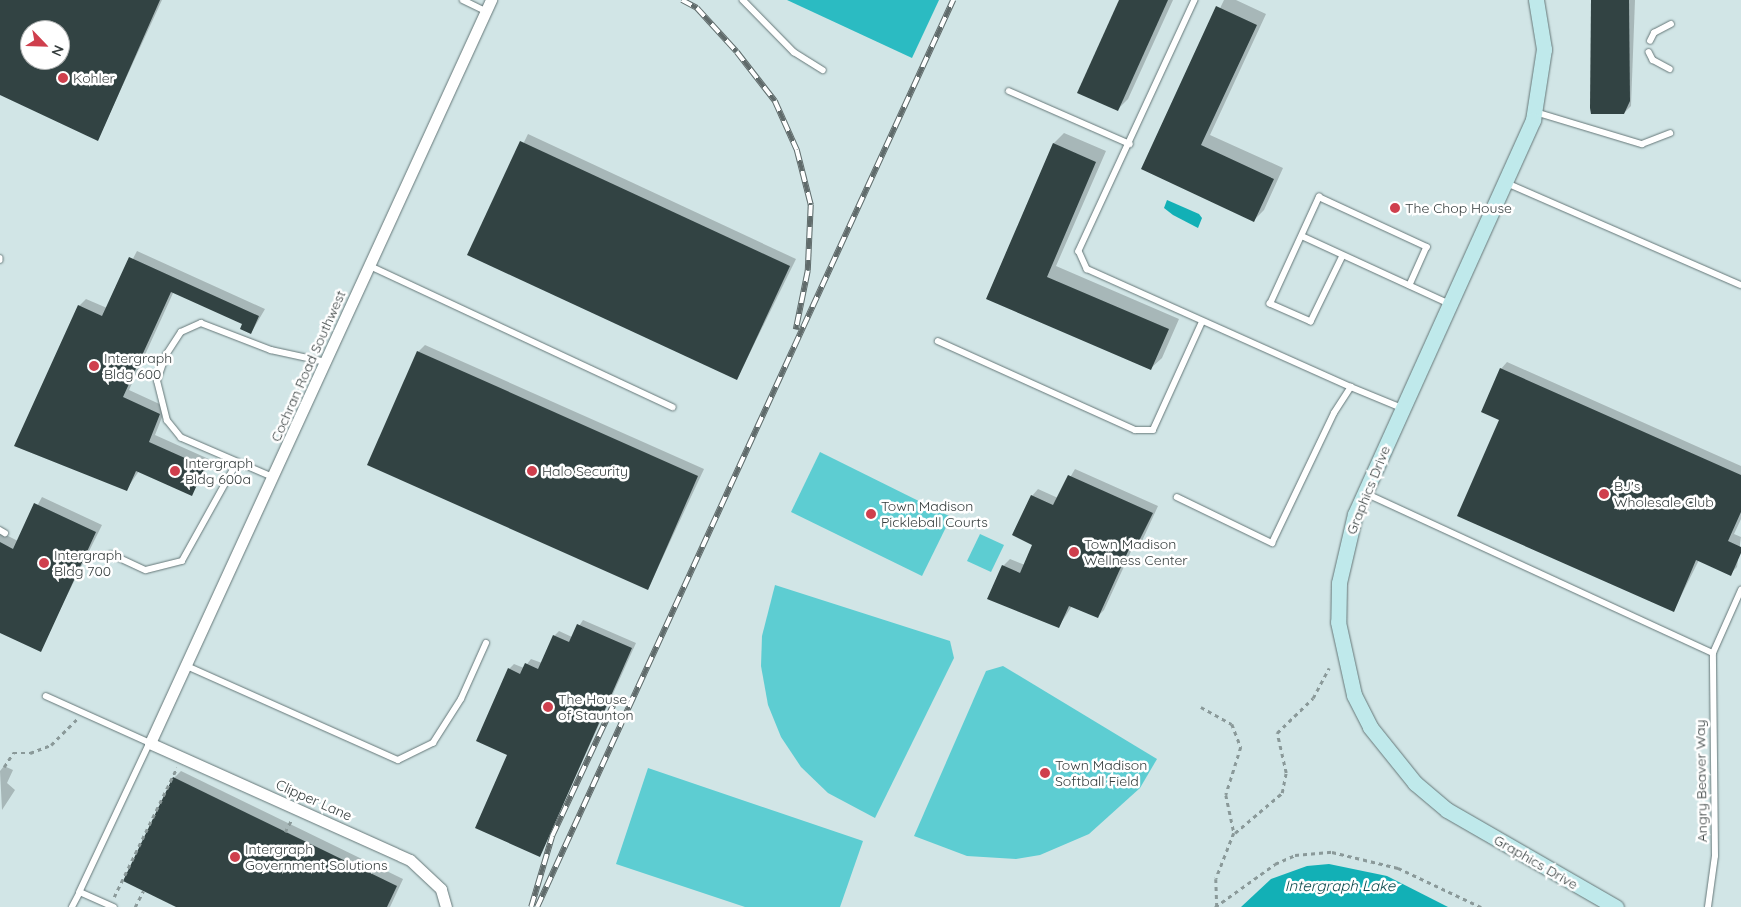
<!DOCTYPE html>
<html>
<head>
<meta charset="utf-8">
<style>
	body { margin:0 }
	#map { position:relative; width:1741px; height:907px; overflow:hidden; background:#d1e5e6; font-family:Quicksand,sans-serif }
	div>[style] { position:absolute }
	.green>* { inset:0; background:#5dcdd2 }
	.forest>* { inset:0; background:#2bbbc2 }
	.water>* { inset:0; background:#12b0b6 }
	.shadow>* { inset:0; background:#0003 }
	.building>* { inset:0; background:#324343 }
	.path>* { height:2.5px; margin-top:-1.25px; transform-origin:0; background:repeating-linear-gradient(90deg,#8a9999 0 4px,transparent 0 8px) }
	.roads { filter:drop-shadow(0 0 1px #657778) drop-shadow(0 0 1px #657778) }
	.lane>* { height:5.5px; margin:-2.75px; padding:0 2.75px; transform-origin:2.75px; border-radius:2.75px; background:#fff }
	.street>* { height:11px; margin:-5.5px; padding:0 5.5px; transform-origin:5.5px; border-radius:5.5px; background:#fff }
	.secondary>* { height:15px; margin:-7.5px; padding:0 7.5px; transform-origin:7.5px; border-radius:7.5px; background:#bfe9eb }
	.rail>* { height:5.5px; margin-top:-2.75px; transform-origin:0; background:repeating-linear-gradient(90deg,#fff 0 11px,#606b6b 0 22px); box-sizing:border-box; border-block:1px solid #606b6b }
	.dots>* { width:14px; height:14px; translate:-50% -50%; box-sizing:border-box; border:2px solid #fff; border-radius:50% }
	span { translate:-50% -50%; white-space:nowrap; text-align:center; line-height:1.15; -webkit-text-stroke:5px #fff; paint-order:stroke }
	.poi-label { font-size:14px; color:#353d3d }
	.left { translate:0 -50%; text-align:left }
	.street-label { font-size:14px; color:#353d3d }
	.water-label { font-size:15px; color:#0d494c; font-style:italic }
	.north { position:absolute; left:20px; top:20px; width:50px; height:50px; box-sizing:border-box; background:#fff; border:1px solid #aeb1b1; border-radius:50%; rotate:114deg; font-size:14px; font-weight:700; line-height:20px; text-align:center; color:#353d3d }
	.north::after { content:''; display:block; margin:auto; width:18px; height:22px; background:#cf3f4d; clip-path:polygon(50% 0,100% 100%,50% 72%,0 100%) }
</style>
</head>
<body>
<div id="map">
	<div class="green">
		<i style="clip-path:polygon(820px 452px,951px 517px,922px 576px,791px 512px)"></i>
		<i style="clip-path:polygon(980px 534px,1004px 545px,991px 572px,967px 561px)"></i>
		<i style="clip-path:polygon(775px 585px,950px 641px,954px 658px,875px 818px,828px 793px,801px 767px,781px 737px,768px 705px,761px 666px,762px 636px)"></i>
		<i style="clip-path:polygon(1003px 666px,1157px 759px,1140px 788px,1089px 834px,1040px 855px,1016px 859px,967px 856px,914px 836px,986px 671px)"></i>
		<i style="clip-path:polygon(648px 768px,863px 841px,840px 907px,745px 907px,616px 864px)"></i>
	</div>
	<div class="forest">
		<i style="clip-path:polygon(787px 0,939px 0,912px 58px)"></i>
	</div>
	<div class="water">
		<i style="clip-path:polygon(1167px 200px,1199px 214px,1202px 218px,1198px 228px,1173px 215px,1164px 208px)"></i>
		<i style="clip-path:polygon(1329px 864px,1387px 876px,1448px 907px,1241px 907px,1271px 879px,1307px 866px)"></i>
	</div>
	<div class="shadow">
		<i style="clip-path:polygon(evenodd,0 0,162px 0,98px 139px,0 94px,0 0,30px 30px,60px 30px,60px 60px,30px 60px,30px 30px)"></i>
		<i style="clip-path:polygon(1121px 0,1173px 0,1128px 99px,1117px 110px)"></i>
		<i style="clip-path:polygon(1224px 0,1236px 0,1266px 14px,1210px 135px,1283px 168px,1264px 210px,1254px 220px,1142px 169px)"></i>
		<i style="clip-path:polygon(1594px 0,1635px 0,1631px 106px,1624px 113px)"></i>
		<i style="clip-path:polygon(1064px 133px,1106px 151px,1056px 266px,1179px 319px,1162px 358px,1151px 368px,987px 298px,1054px 143px)"></i>
		<i style="clip-path:polygon(528px 134px,796px 259px,737px 379px,469px 254px)"></i>
		<i style="clip-path:polygon(137px 251px,265px 309px,251px 333px,244px 323px,174px 291px,129px 390px,166px 407px,155px 435px,211px 460px,192px 494px,139px 471px,126px 490px,16px 445px,79px 306px,86px 299px,107px 308px)"></i>
		<i style="clip-path:polygon(425px 345px,704px 469px,648px 589px,418px 352px)"></i>
		<i style="clip-path:polygon(1507px 362px,1741px 466px,1741px 519px,1734px 534px,1741px 537px,1737px 567px,1730px 574px,1699px 560px,1674px 610px,1501px 369px)"></i>
		<i style="clip-path:polygon(1075px 469px,1158px 506px,1142px 541px,1133px 547px,1104px 610px,1097px 617px,1072px 606px,1059px 626px,1003px 566px,1010px 559px,1025px 565px,1034px 545px,1032px 496px,1038px 489px,1058px 498px)"></i>
		<i style="clip-path:polygon(42px 497px,102px 525px,40px 650px,0 632px,0 532px,18px 541px)"></i>
		<i style="clip-path:polygon(583px 620px,636px 643px,540px 855px,508px 754px,509px 669px,514px 664px,524px 668px,531px 659px,542px 663px,554px 636px,559px 631px,572px 637px)"></i>
		<i style="clip-path:polygon(4px 766px,13px 770px,7px 783px,15px 790px,2px 810px,0 771px)"></i>
		<i style="clip-path:polygon(181px 771px,403px 879px,390px 907px,179px 907px,174px 778px)"></i>
	</div>
	<div class="building">
		<i style="clip-path:polygon(evenodd,0 0,160px 0,98px 141px,0 95px,0 0,30px 30px,60px 30px,60px 60px,30px 60px,30px 30px)"></i>
		<i style="clip-path:polygon(1119px 0,1168px 0,1118px 111px,1077px 93px)"></i>
		<i style="clip-path:polygon(1591px 0,1629px 0,1630px 101px,1624px 114px,1591px 114px,1590px 108px)"></i>
		<i style="clip-path:polygon(1216px 6px,1257px 25px,1201px 145px,1274px 179px,1254px 222px,1141px 169px)"></i>
		<i style="clip-path:polygon(520px 141px,790px 266px,737px 380px,467px 255px)"></i>
		<i style="clip-path:polygon(1053px 143px,1096px 162px,1047px 277px,1169px 329px,1151px 370px,986px 299px)"></i>
		<i style="clip-path:polygon(129px 257px,259px 316px,251px 334px,240px 329px,242px 324px,171px 292px,123px 397px,160px 414px,149px 442px,205px 467px,192px 496px,136px 471px,127px 491px,14px 446px,78px 305px,102px 316px)"></i>
		<i style="clip-path:polygon(417px 351px,698px 476px,648px 590px,367px 465px)"></i>
		<i style="clip-path:polygon(1500px 368px,1741px 475px,1741px 512px,1728px 541px,1741px 547px,1741px 553px,1731px 576px,1696px 560px,1674px 612px,1457px 516px,1499px 420px,1481px 412px)"></i>
		<i style="clip-path:polygon(1068px 475px,1153px 513px,1135px 549px,1130px 547px,1098px 618px,1069px 606px,1059px 628px,987px 599px,1002px 565px,1020px 573px,1032px 545px,1012px 535px,1031px 495px,1053px 505px)"></i>
		<i style="clip-path:polygon(34px 503px,96px 532px,41px 652px,0 633px,0 542px,13px 549px)"></i>
		<i style="clip-path:polygon(577px 624px,632px 648px,540px 857px,475px 828px,507px 755px,476px 741px,508px 668px,520px 674px,525px 663px,538px 669px,553px 635px,569px 642px)"></i>
		<i style="clip-path:polygon(173px 777px,397px 886px,387px 907px,176px 907px,123px 881px)"></i>
	</div>
	<div class="path">
		<i style="left:1201px;top:707px;width:35px;rotate:29deg"></i>
		<i style="left:1232px;top:724px;width:25px;rotate:69deg"></i>
		<i style="left:1241px;top:747px;width:50px;rotate:107.4deg"></i>
		<i style="left:1226px;top:795px;width:39px;rotate:78deg"></i>
		<i style="left:1234px;top:833px;width:49px;rotate:111.4deg"></i>
		<i style="left:1216px;top:879px;width:27px;rotate:88deg"></i>
		<i style="left:4px;top:767px;width:17px;rotate:-57deg"></i>
		<i style="left:13px;top:753px;width:17px"></i>
		<i style="left:30px;top:753px;width:22px;rotate:-21deg"></i>
		<i style="left:51px;top:745px;width:37px;rotate:-45deg"></i>
		<i style="left:285px;top:832px;width:15px;rotate:-62deg"></i>
		<i style="left:1235px;top:833px;width:62px;rotate:-40.4deg"></i>
		<i style="left:1282px;top:793px;width:20px;rotate:-79deg"></i>
		<i style="left:1286px;top:773px;width:41px;rotate:-102.7deg"></i>
		<i style="left:1277px;top:733px;width:50px;rotate:-44.2deg"></i>
		<i style="left:1313px;top:698px;width:34px;rotate:-62deg"></i>
		<i style="left:114px;top:897px;width:144px;rotate:-64.1deg"></i>
		<i style="left:135px;top:907px;width:18px;rotate:-63deg"></i>
		<i style="left:1215px;top:907px;width:74px;rotate:-35.6deg"></i>
		<i style="left:1275px;top:864px;width:22px;rotate:-24deg"></i>
		<i style="left:1295px;top:855px;width:37px;rotate:-5deg"></i>
		<i style="left:1332px;top:852px;width:68px;rotate:13.6deg"></i>
		<i style="left:1398px;top:868px;width:92px;rotate:25.2deg"></i>
	</div>
	<div class="roads">
		<div class="lane">
			<i style="left:463px;top:0;width:25px;rotate:26deg"></i>
			<i style="left:743px;top:0;width:73px;rotate:45.6deg"></i>
			<i style="left:794px;top:52px;width:34px;rotate:32deg"></i>
			<i style="left:1195px;top:0;width:277px;rotate:114.8deg"></i>
			<i style="left:1079px;top:251px;width:20px;rotate:66deg"></i>
			<i style="left:1087px;top:269px;width:289px;rotate:24.1deg"></i>
			<i style="left:1650px;top:41px;width:9px;rotate:-63deg"></i>
			<i style="left:1654px;top:33px;width:19px;rotate:-28deg"></i>
			<i style="left:1649px;top:52px;width:9px;rotate:63deg"></i>
			<i style="left:1653px;top:60px;width:19px;rotate:28deg"></i>
			<i style="left:1009px;top:91px;width:132px;rotate:23.7deg"></i>
			<i style="left:1535px;top:112px;width:112px;rotate:16.7deg"></i>
			<i style="left:1642px;top:144px;width:30px;rotate:-21deg"></i>
			<i style="left:1507px;top:183px;width:255px;rotate:23.6deg"></i>
			<i style="left:1302px;top:236px;width:163px;rotate:24.7deg"></i>
			<i style="left:1343px;top:256px;width:73px;rotate:115.9deg"></i>
			<i style="left:1311px;top:322px;width:45px;rotate:-156.3deg"></i>
			<i style="left:1270px;top:304px;width:118px;rotate:-65.4deg"></i>
			<i style="left:1319px;top:197px;width:119px;rotate:24.8deg"></i>
			<i style="left:1427px;top:247px;width:42px;rotate:114.1deg"></i>
			<i style="left:0;top:258px;width:2px;rotate:90deg"></i>
			<i style="left:370px;top:266px;width:334px;rotate:25deg"></i>
			<i style="left:938px;top:341px;width:216px;rotate:24.3deg"></i>
			<i style="left:1135px;top:430px;width:18px"></i>
			<i style="left:1153px;top:430px;width:119px;rotate:-65.6deg"></i>
			<i style="left:274px;top:478px;width:101px;rotate:-156.7deg"></i>
			<i style="left:181px;top:438px;width:22px;rotate:-129deg"></i>
			<i style="left:167px;top:421px;width:41px;rotate:-104deg"></i>
			<i style="left:157px;top:381px;width:28px;rotate:-71deg"></i>
			<i style="left:166px;top:355px;width:27px;rotate:-57deg"></i>
			<i style="left:181px;top:332px;width:22px;rotate:-24deg"></i>
			<i style="left:201px;top:323px;width:75px;rotate:21.1deg"></i>
			<i style="left:271px;top:350px;width:56px;rotate:12.3deg"></i>
			<i style="left:1365px;top:493px;width:383px;rotate:24.7deg"></i>
			<i style="left:1177px;top:497px;width:106px;rotate:25.8deg"></i>
			<i style="left:1272px;top:543px;width:144px;rotate:-64.5deg"></i>
			<i style="left:1334px;top:413px;width:31px;rotate:-57deg"></i>
			<i style="left:1351px;top:387px;width:55px;rotate:22.4deg"></i>
			<i style="left:0;top:530px;width:6px;rotate:31deg"></i>
			<i style="left:111px;top:554px;width:38px;rotate:25deg"></i>
			<i style="left:146px;top:570px;width:37px;rotate:-14deg"></i>
			<i style="left:182px;top:561px;width:113px;rotate:-60.9deg"></i>
			<i style="left:187px;top:666px;width:231px;rotate:24deg"></i>
			<i style="left:398px;top:760px;width:39px;rotate:-26deg"></i>
			<i style="left:433px;top:743px;width:52px;rotate:-57.5deg"></i>
			<i style="left:461px;top:699px;width:61px;rotate:-65.9deg"></i>
			<i style="left:46px;top:696px;width:114px;rotate:24.3deg"></i>
			<i style="left:150px;top:743px;width:165px;rotate:115.2deg"></i>
			<i style="left:72px;top:907px;width:17px;rotate:-62deg"></i>
			<i style="left:80px;top:892px;width:37px;rotate:24deg"></i>
			<i style="left:1708px;top:907px;width:51px;rotate:-82.2deg"></i>
			<i style="left:1715px;top:856px;width:203px;rotate:-90.6deg"></i>
			<i style="left:1713px;top:653px;width:69px;rotate:-66deg"></i>
		</div>
		<div class="street">
			<i style="left:446px;top:907px;width:19px;rotate:-106deg"></i>
			<i style="left:441px;top:889px;width:42px;rotate:-136.9deg"></i>
			<i style="left:410px;top:860px;width:285px;rotate:-155.8deg"></i>
			<i style="left:150px;top:743px;width:818px;rotate:-65.35deg"></i>
		</div>
		<div class="secondary">
			<i style="left:1536px;top:0;width:50px;rotate:80.7deg"></i>
			<i style="left:1544px;top:49px;width:72px;rotate:98.8deg"></i>
			<i style="left:1533px;top:120px;width:432px;rotate:114.3deg"></i>
			<i style="left:1355px;top:514px;width:71px;rotate:103.1deg"></i>
			<i style="left:1339px;top:583px;width:39px;rotate:91deg"></i>
			<i style="left:1338px;top:622px;width:75px;rotate:77.6deg"></i>
			<i style="left:1354px;top:695px;width:36px;rotate:63deg"></i>
			<i style="left:1370px;top:727px;width:72px;rotate:51.2deg"></i>
			<i style="left:1415px;top:783px;width:42px;rotate:40.2deg"></i>
			<i style="left:1447px;top:810px;width:195px;rotate:29.9deg"></i>
		</div>
	</div>
	<div class="rail">
		<i style="left:682px;top:0;width:17px;rotate:28deg"></i>
		<i style="left:697px;top:8px;width:59px;rotate:47.7deg"></i>
		<i style="left:737px;top:52px;width:62px;rotate:52.2deg"></i>
		<i style="left:775px;top:101px;width:54px;rotate:65.8deg"></i>
		<i style="left:797px;top:150px;width:57px;rotate:75.7deg"></i>
		<i style="left:811px;top:205px;width:66px;rotate:92.6deg"></i>
		<i style="left:808px;top:271px;width:60px;rotate:101.5deg"></i>
		<i style="left:531px;top:907px;width:74px;rotate:-73.5deg"></i>
		<i style="left:552px;top:836px;width:147px;rotate:-65deg"></i>
		<i style="left:537px;top:907px;width:998px;rotate:-65.36deg"></i>
	</div>
	<div class="dots">
		<i style="left:63px;top:78px;background:#cf3f4d"></i>
		<i style="left:1395px;top:208px;background:#cf3f4d"></i>
		<i style="left:94px;top:366px;background:#cf3f4d"></i>
		<i style="left:175px;top:471px;background:#cf3f4d"></i>
		<i style="left:532px;top:471px;background:#cf3f4d"></i>
		<i style="left:1604px;top:494px;background:#cf3f4d"></i>
		<i style="left:871px;top:514px;background:#cf3f4d"></i>
		<i style="left:1074px;top:552px;background:#cf3f4d"></i>
		<i style="left:44px;top:563px;background:#cf3f4d"></i>
		<i style="left:548px;top:707px;background:#cf3f4d"></i>
		<i style="left:1045px;top:773px;background:#cf3f4d"></i>
		<i style="left:235px;top:857px;background:#cf3f4d"></i>
	</div>
	<div class="poi-label">
		<span class="left" style="left:73px;top:78px">Kohler</span>
		<span class="left" style="left:1405px;top:208px">The Chop House</span>
		<span class="left" style="left:104px;top:366px">Intergraph<br>Bldg 600</span>
		<span class="left" style="left:185px;top:471px">Intergraph<br>Bldg 600a</span>
		<span class="left" style="left:542px;top:471px">Halo Security</span>
		<span class="left" style="left:1614px;top:494px">BJ's<br>Wholesale Club</span>
		<span class="left" style="left:881px;top:514px">Town Madison<br>Pickleball Courts</span>
		<span class="left" style="left:1084px;top:552px">Town Madison<br>Wellness Center</span>
		<span class="left" style="left:54px;top:563px">Intergraph<br>Bldg 700</span>
		<span class="left" style="left:558px;top:707px">The House<br>of Staunton</span>
		<span class="left" style="left:1055px;top:773px">Town Madison<br>Softball Field</span>
		<span class="left" style="left:245px;top:857px">Intergraph<br>Government Solutions</span>
	</div>
	<div class="street-label">
		<span style="left:308px;top:366px;rotate:-66deg">Cochran Road Southwest</span>
		<span style="left:1368px;top:490px;rotate:-68deg">Graphics Drive</span>
		<span style="left:1701px;top:781px;rotate:-91deg">Angry Beaver Way</span>
		<span style="left:314px;top:800px;rotate:24deg">Clipper Lane</span>
		<span style="left:1536px;top:862px;rotate:30deg">Graphics Drive</span>
	</div>
	<div class="water-label">
		<span style="left:1340px;top:886px">Intergraph Lake</span>
	</div>
	<div class="north">N</div>
</div>
</body>
</html>
